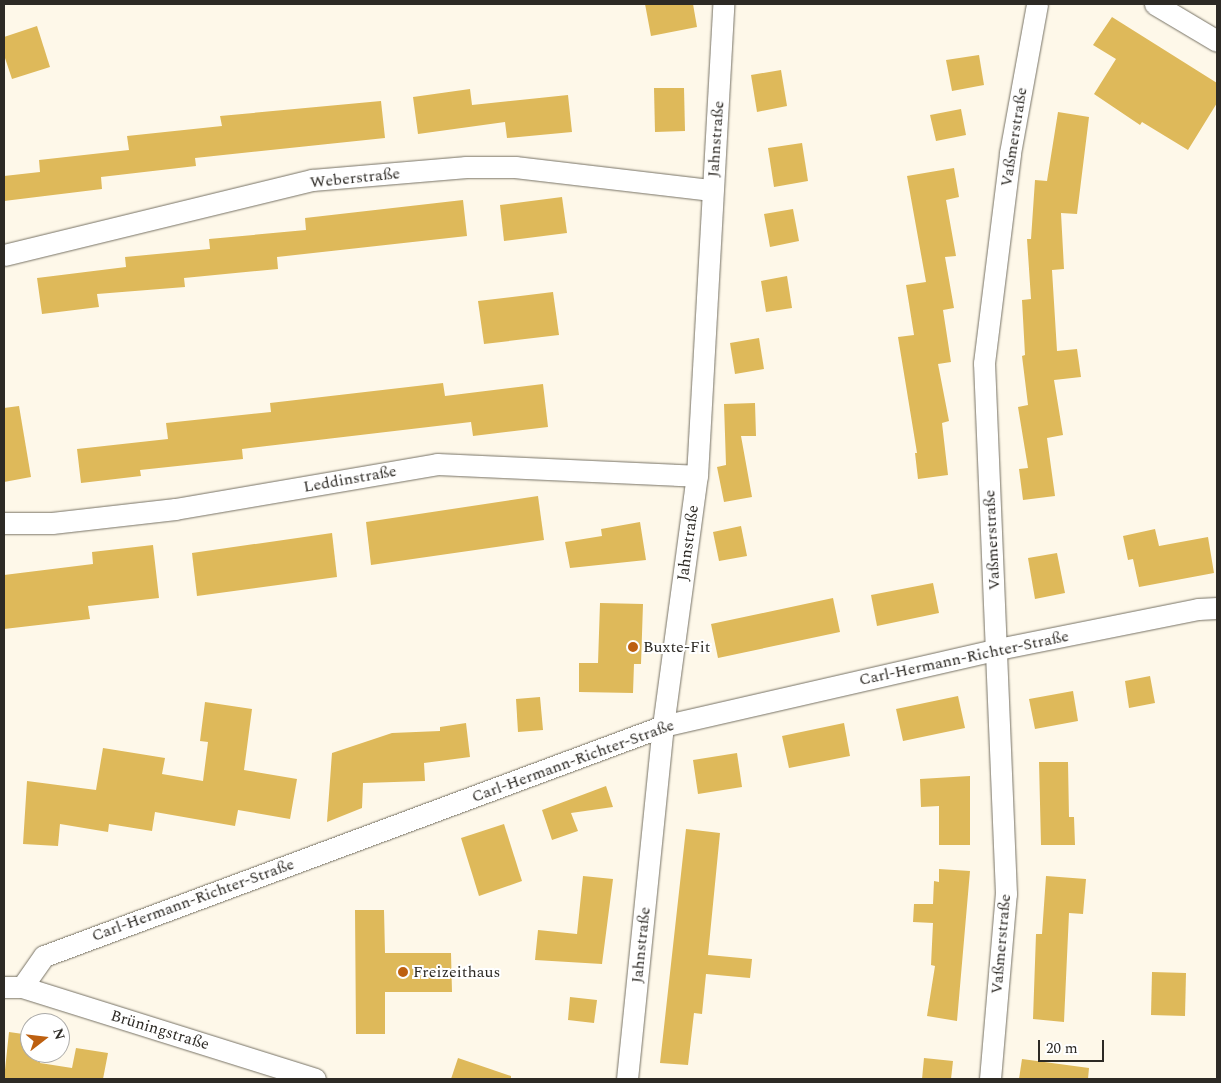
<!DOCTYPE html>
<html>
<head>
<meta charset="utf-8">
<style>
	body { margin:0 }
	#map { position:relative; width:1221px; height:1083px; overflow:hidden; background:#fef8e9; font-family:Spectral,serif }
	div>[style] { position:absolute }
	.building>* { inset:0; background:#deb95a }
	.roads { filter:drop-shadow(0 0 1px #777265) drop-shadow(0 0 1px #777265) }
	.street>* { height:21px; margin:-10.5px; padding:0 10.5px; transform-origin:10.5px; border-radius:10.5px; background:#fff }
	.dots>* { width:14px; height:14px; translate:-50% -50%; box-sizing:border-box; border:2px solid #fff; border-radius:50% }
	span { translate:-50% -50%; white-space:nowrap; text-align:center; line-height:1.15; -webkit-text-stroke:4px #fff; paint-order:stroke }
	.street-label { font-size:16px; color:#2d2a25 }
	.poi-label { font-size:16px; color:#2d2a25 }
	.left { translate:0 -50%; text-align:left }
	.frame { position:absolute; inset:0; border:5px solid #2d2a25; pointer-events:none }
	.north { position:absolute; left:20px; top:1013px; width:50px; height:50px; box-sizing:border-box; background:#fff; border:1px solid #abaaa8; border-radius:50%; rotate:74deg; font-size:14px; font-weight:700; line-height:20px; text-align:center; color:#2d2a25 }
	.north::after { content:''; display:block; margin:auto; width:18px; height:22px; background:#bd6010; clip-path:polygon(50% 0,100% 100%,50% 72%,0 100%) }
	.scale { position:absolute; left:1038px; top:1040px; width:66px; height:22px; box-sizing:border-box; border:2px solid #2d2a25; border-top:0; padding-left:6px; font-size:15px; line-height:18px; white-space:nowrap; color:#2d2a25; -webkit-text-stroke:4px #fff; paint-order:stroke }
</style>
</head>
<body>
<div id="map">
	<div class="building">
		<i style="clip-path:polygon(645px 4px,693px 4px,697px 27px,651px 36px)"></i>
		<i style="clip-path:polygon(1112px 17px,1217px 83px,1217px 103px,1188px 150px,1142px 122px,1140px 125px,1094px 94px,1116px 59px,1093px 45px)"></i>
		<i style="clip-path:polygon(37px 26px,50px 67px,12px 79px,4px 55px,4px 37px)"></i>
		<i style="clip-path:polygon(979px 55px,984px 85px,952px 91px,946px 60px)"></i>
		<i style="clip-path:polygon(781px 70px,787px 106px,757px 112px,751px 75px)"></i>
		<i style="clip-path:polygon(654px 88px,684px 88px,685px 131px,655px 132px)"></i>
		<i style="clip-path:polygon(470px 89px,472px 105px,568px 95px,572px 132px,507px 138px,505px 122px,418px 134px,413px 97px)"></i>
		<i style="clip-path:polygon(381px 101px,385px 138px,195px 158px,196px 166px,101px 177px,102px 189px,4px 201px,4px 176px,40px 172px,39px 160px,129px 150px,127px 136px,222px 126px,220px 116px)"></i>
		<i style="clip-path:polygon(961px 109px,966px 135px,936px 141px,930px 115px)"></i>
		<i style="clip-path:polygon(1058px 112px,1089px 117px,1077px 214px,1061px 213px,1064px 269px,1052px 270px,1057px 351px,1077px 349px,1081px 377px,1054px 380px,1063px 435px,1047px 438px,1055px 496px,1023px 500px,1019px 469px,1028px 468px,1018px 407px,1028px 405px,1022px 356px,1025px 355px,1022px 300px,1031px 299px,1027px 239px,1031px 239px,1035px 180px,1047px 181px)"></i>
		<i style="clip-path:polygon(802px 143px,808px 181px,774px 187px,768px 148px)"></i>
		<i style="clip-path:polygon(954px 168px,959px 197px,946px 200px,956px 256px,945px 257px,954px 308px,943px 310px,951px 362px,938px 364px,949px 421px,942px 423px,948px 475px,918px 479px,915px 453px,917px 453px,898px 337px,914px 335px,906px 285px,926px 282px,907px 176px)"></i>
		<i style="clip-path:polygon(562px 197px,567px 233px,504px 241px,500px 205px)"></i>
		<i style="clip-path:polygon(463px 200px,467px 236px,277px 257px,278px 269px,184px 278px,185px 287px,97px 294px,99px 307px,42px 314px,37px 278px,126px 267px,125px 257px,210px 249px,209px 239px,306px 230px,305px 218px)"></i>
		<i style="clip-path:polygon(793px 209px,799px 241px,770px 247px,764px 214px)"></i>
		<i style="clip-path:polygon(787px 276px,792px 308px,766px 312px,761px 281px)"></i>
		<i style="clip-path:polygon(553px 292px,559px 335px,484px 344px,478px 301px)"></i>
		<i style="clip-path:polygon(759px 338px,764px 369px,735px 374px,730px 343px)"></i>
		<i style="clip-path:polygon(443px 383px,445px 396px,543px 384px,548px 427px,473px 436px,471px 422px,242px 449px,243px 459px,140px 470px,141px 476px,81px 483px,77px 449px,168px 439px,166px 423px,271px 412px,270px 403px)"></i>
		<i style="clip-path:polygon(755px 403px,756px 436px,741px 436px,752px 497px,724px 502px,717px 467px,726px 465px,724px 404px)"></i>
		<i style="clip-path:polygon(19px 406px,31px 477px,4px 482px,4px 408px)"></i>
		<i style="clip-path:polygon(538px 496px,544px 540px,371px 565px,366px 522px)"></i>
		<i style="clip-path:polygon(640px 522px,646px 560px,570px 568px,565px 542px,602px 536px,601px 529px)"></i>
		<i style="clip-path:polygon(741px 526px,747px 556px,719px 561px,713px 532px)"></i>
		<i style="clip-path:polygon(1155px 529px,1159px 546px,1208px 537px,1214px 573px,1139px 587px,1133px 559px,1128px 560px,1123px 536px)"></i>
		<i style="clip-path:polygon(332px 533px,337px 577px,197px 596px,192px 553px)"></i>
		<i style="clip-path:polygon(153px 545px,159px 598px,88px 606px,90px 619px,4px 629px,4px 575px,93px 564px,92px 552px)"></i>
		<i style="clip-path:polygon(1057px 553px,1065px 593px,1035px 599px,1028px 558px)"></i>
		<i style="clip-path:polygon(933px 583px,939px 613px,877px 626px,871px 595px)"></i>
		<i style="clip-path:polygon(833px 598px,840px 632px,718px 658px,711px 624px)"></i>
		<i style="clip-path:polygon(600px 603px,643px 604px,641px 664px,634px 664px,633px 693px,579px 692px,579px 663px,598px 663px)"></i>
		<i style="clip-path:polygon(1150px 676px,1155px 703px,1129px 708px,1125px 681px)"></i>
		<i style="clip-path:polygon(1073px 691px,1078px 721px,1035px 729px,1029px 699px)"></i>
		<i style="clip-path:polygon(958px 696px,965px 728px,903px 741px,896px 709px)"></i>
		<i style="clip-path:polygon(540px 697px,543px 730px,518px 732px,516px 699px)"></i>
		<i style="clip-path:polygon(205px 702px,252px 709px,244px 770px,297px 779px,290px 819px,238px 810px,235px 826px,155px 812px,152px 831px,109px 824px,108px 832px,60px 824px,58px 846px,23px 844px,27px 781px,96px 790px,103px 748px,165px 758px,162px 774px,203px 781px,208px 742px,200px 741px)"></i>
		<i style="clip-path:polygon(466px 723px,470px 757px,424px 763px,425px 781px,363px 783px,362px 808px,327px 822px,332px 753px,392px 733px,440px 731px,440px 727px)"></i>
		<i style="clip-path:polygon(844px 723px,850px 756px,789px 768px,782px 736px)"></i>
		<i style="clip-path:polygon(737px 753px,742px 787px,698px 794px,693px 760px)"></i>
		<i style="clip-path:polygon(1039px 762px,1068px 762px,1069px 817px,1074px 817px,1075px 845px,1041px 845px)"></i>
		<i style="clip-path:polygon(970px 776px,970px 845px,939px 845px,939px 806px,921px 807px,920px 779px)"></i>
		<i style="clip-path:polygon(606px 786px,613px 807px,571px 813px,578px 831px,552px 840px,542px 810px)"></i>
		<i style="clip-path:polygon(504px 824px,522px 881px,479px 896px,461px 838px)"></i>
		<i style="clip-path:polygon(686px 829px,720px 833px,708px 955px,752px 959px,750px 978px,706px 974px,702px 1014px,694px 1013px,688px 1065px,660px 1063px)"></i>
		<i style="clip-path:polygon(939px 869px,970px 871px,957px 1021px,927px 1016px,935px 966px,931px 965px,933px 923px,913px 922px,914px 904px,933px 904px,934px 881px,939px 882px)"></i>
		<i style="clip-path:polygon(583px 876px,613px 879px,602px 964px,535px 960px,538px 930px,577px 934px)"></i>
		<i style="clip-path:polygon(1046px 876px,1086px 879px,1083px 914px,1069px 913px,1064px 1022px,1033px 1019px,1036px 934px,1042px 934px)"></i>
		<i style="clip-path:polygon(355px 910px,384px 910px,385px 953px,451px 953px,452px 992px,385px 992px,385px 1034px,356px 1034px)"></i>
		<i style="clip-path:polygon(1152px 972px,1186px 973px,1185px 1016px,1151px 1015px)"></i>
		<i style="clip-path:polygon(570px 997px,597px 1000px,594px 1023px,568px 1020px)"></i>
		<i style="clip-path:polygon(9px 1032px,30px 1035px,30px 1053px,42px 1053px,40px 1063px,72px 1068px,76px 1048px,108px 1053px,103px 1079px,4px 1079px)"></i>
		<i style="clip-path:polygon(458px 1058px,511px 1076px,511px 1079px,451px 1079px)"></i>
		<i style="clip-path:polygon(924px 1058px,953px 1061px,951px 1079px,922px 1079px)"></i>
		<i style="clip-path:polygon(1022px 1059px,1089px 1068px,1088px 1079px,1019px 1079px)"></i>
	</div>
	<div class="roads">
		<div class="street">
			<i style="left:1155px;top:4px;width:72px;rotate:30.8deg"></i>
			<i style="left:4px;top:255px;width:317px;rotate:-13.7deg"></i>
			<i style="left:312px;top:180px;width:155px;rotate:-4.8deg"></i>
			<i style="left:466px;top:167px;width:49px"></i>
			<i style="left:515px;top:167px;width:198px;rotate:6.7deg"></i>
			<i style="left:4px;top:523px;width:48px"></i>
			<i style="left:52px;top:523px;width:124px;rotate:-6.5deg"></i>
			<i style="left:175px;top:509px;width:266px;rotate:-9.7deg"></i>
			<i style="left:437px;top:464px;width:260px;rotate:2.6deg"></i>
			<i style="left:4px;top:987px;width:18px"></i>
			<i style="left:22px;top:987px;width:307px;rotate:17.4deg"></i>
			<i style="left:22px;top:987px;width:38px;rotate:-55deg"></i>
			<i style="left:44px;top:956px;width:660px;rotate:-20.38deg"></i>
			<i style="left:663px;top:726px;width:344px;rotate:-12.9deg"></i>
			<i style="left:998px;top:649px;width:204px;rotate:-11.3deg"></i>
			<i style="left:1198px;top:609px;width:19px;rotate:-3deg"></i>
			<i style="left:627px;top:1079px;width:355px;rotate:-84.2deg"></i>
			<i style="left:663px;top:726px;width:252px;rotate:-82.3deg"></i>
			<i style="left:697px;top:476px;width:473px;rotate:-86.8deg"></i>
			<i style="left:990px;top:1079px;width:186px;rotate:-85.1deg"></i>
			<i style="left:1006px;top:894px;width:531px;rotate:-92.37deg"></i>
			<i style="left:984px;top:363px;width:212px;rotate:-82.9deg"></i>
			<i style="left:1010px;top:153px;width:151px;rotate:-79.7deg"></i>
		</div>
	</div>
	<div class="dots">
		<i style="left:633px;top:647px;background:#bd6010"></i>
		<i style="left:403px;top:972px;background:#bd6010"></i>
	</div>
	<div class="street-label">
		<span style="left:1014px;top:137px;rotate:-81deg">Vaßmerstraße</span>
		<span style="left:716px;top:139px;rotate:-86deg">Jahnstraße</span>
		<span style="left:355px;top:178px;rotate:-6deg">Weberstraße</span>
		<span style="left:350px;top:479px;rotate:-10deg">Leddinstraße</span>
		<span style="left:992px;top:540px;rotate:-93deg">Vaßmerstraße</span>
		<span style="left:688px;top:543px;rotate:-82deg">Jahnstraße</span>
		<span style="left:964px;top:658px;rotate:-12deg">Carl-Hermann-Richter-Straße</span>
		<span style="left:573px;top:761px;rotate:-20deg">Carl-Hermann-Richter-Straße</span>
		<span style="left:193px;top:900px;rotate:-20deg">Carl-Hermann-Richter-Straße</span>
		<span style="left:1001px;top:944px;rotate:-85deg">Vaßmerstraße</span>
		<span style="left:641px;top:945px;rotate:-84deg">Jahnstraße</span>
		<span style="left:160px;top:1030px;rotate:17deg">Brüningstraße</span>
	</div>
	<div class="poi-label">
		<span class="left" style="left:643px;top:647px">Buxte-Fit</span>
		<span class="left" style="left:413px;top:972px">Freizeithaus</span>
	</div>
	<div class="frame"></div>
	<div class="north">N</div>
	<div class="scale">20 m</div>
</div>
</body>
</html>
